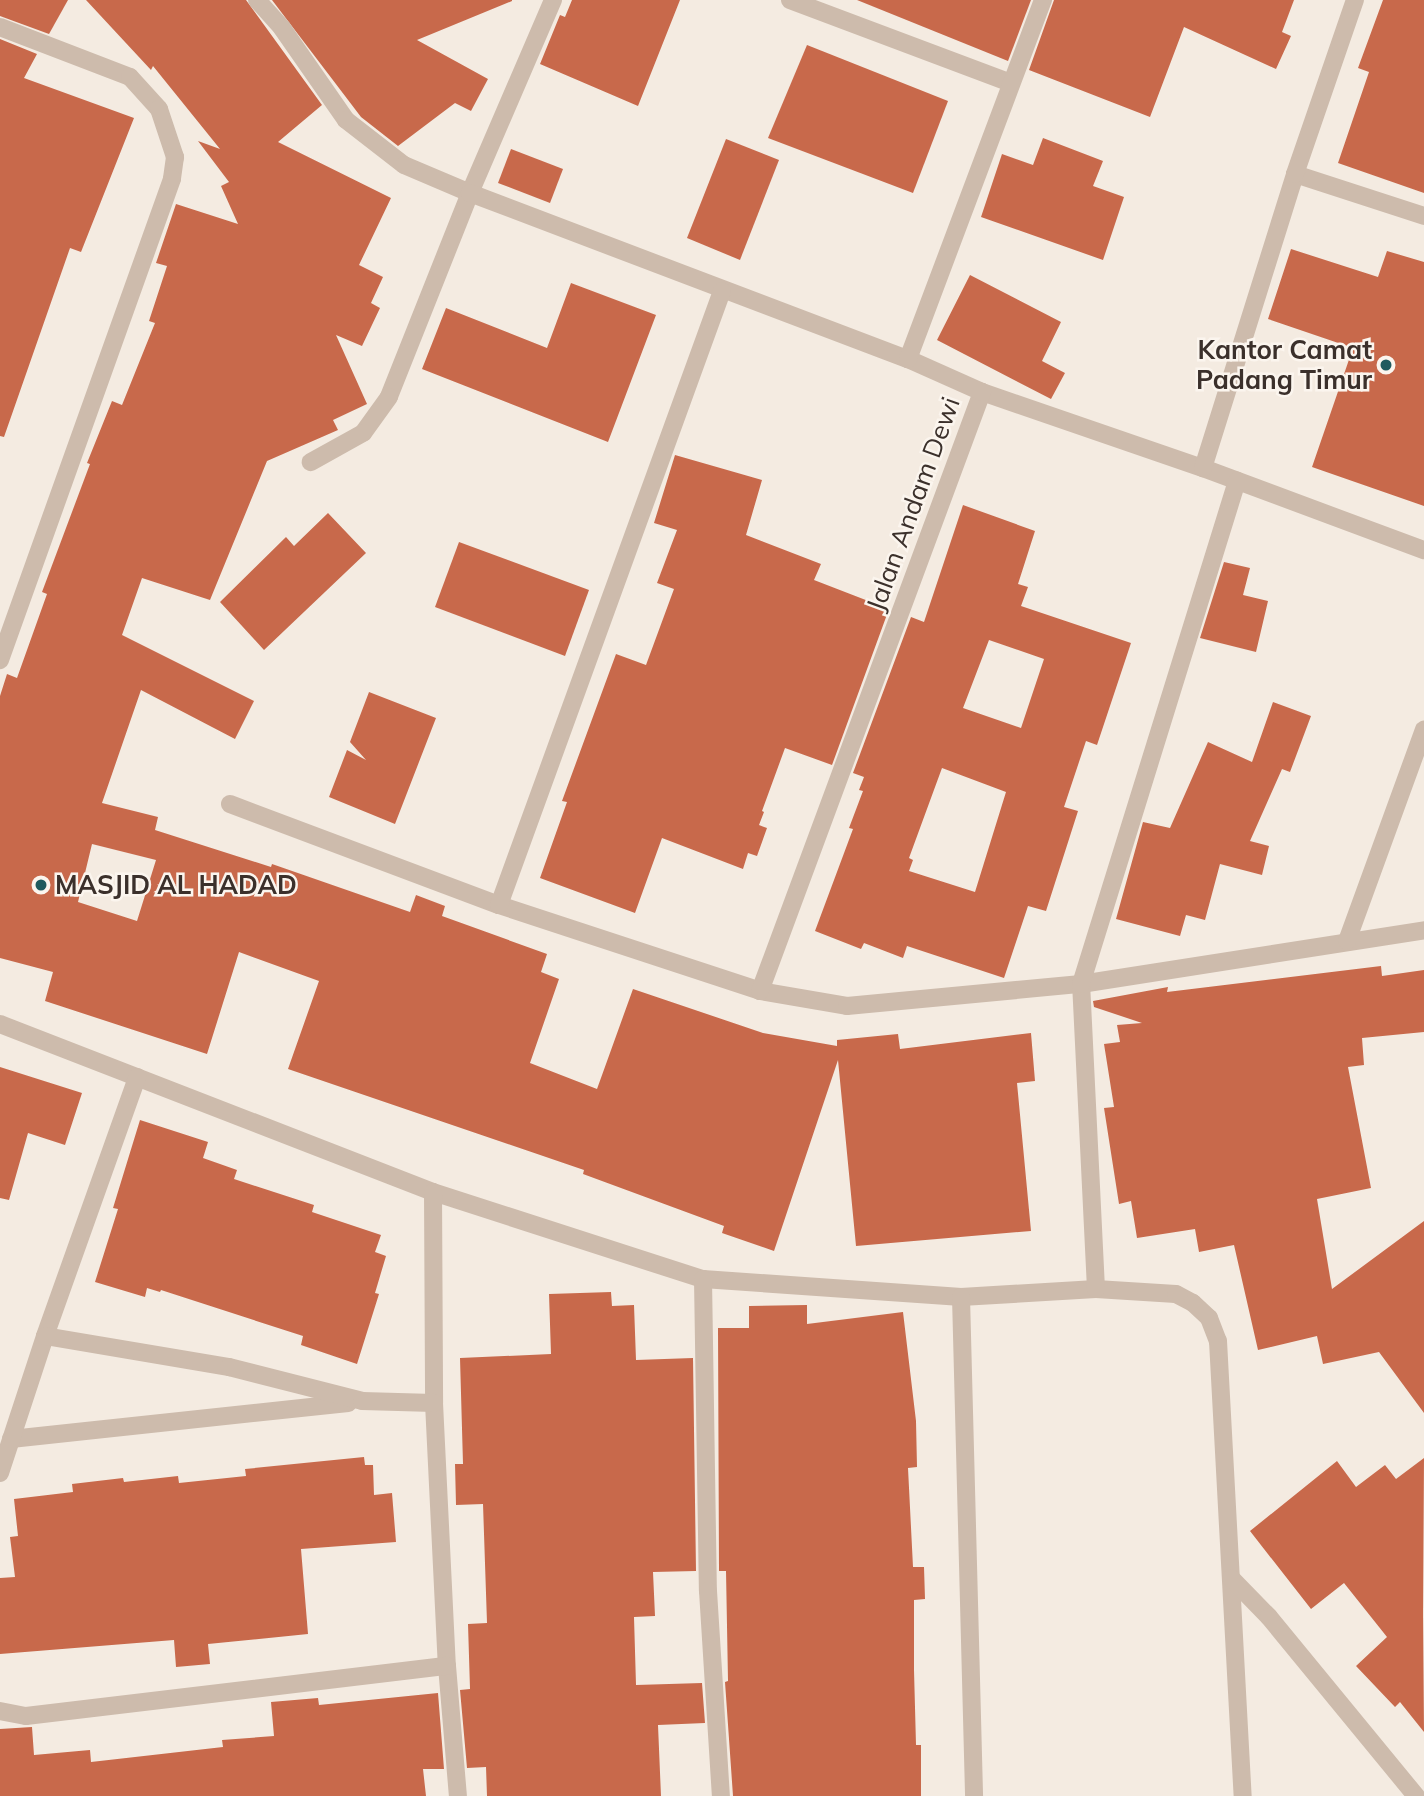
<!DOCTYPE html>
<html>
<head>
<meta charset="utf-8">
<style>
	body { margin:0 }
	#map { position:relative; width:1424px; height:1796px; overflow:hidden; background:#f4ebe1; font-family:Mulish,sans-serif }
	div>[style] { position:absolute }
	.building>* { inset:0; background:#c8694b }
	.street>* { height:18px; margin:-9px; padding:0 9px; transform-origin:9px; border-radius:9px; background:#cdbbac }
	.dots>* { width:19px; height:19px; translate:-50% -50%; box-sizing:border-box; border:4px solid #fbf5ee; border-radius:50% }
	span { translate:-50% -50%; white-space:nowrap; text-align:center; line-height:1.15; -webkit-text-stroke:5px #fbf5ee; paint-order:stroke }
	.poi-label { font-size:26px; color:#3b302b; font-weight:700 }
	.right { translate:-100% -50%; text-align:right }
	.left { translate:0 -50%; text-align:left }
	.street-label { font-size:26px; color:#3b302b }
</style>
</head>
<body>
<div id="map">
	<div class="building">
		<i style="clip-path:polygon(0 0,68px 0,49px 34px,0 16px)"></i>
		<i style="clip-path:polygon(evenodd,86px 0,246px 0,322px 105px,278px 142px,391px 198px,359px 265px,383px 277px,371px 303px,380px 308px,362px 346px,336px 335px,367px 404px,333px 420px,338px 430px,267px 461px,210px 600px,142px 578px,122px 635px,254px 701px,235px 739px,141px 690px,102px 803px,158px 817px,155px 830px,271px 867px,272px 864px,410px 912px,416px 895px,445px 906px,442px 916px,547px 954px,541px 972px,559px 979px,530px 1063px,597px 1089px,633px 989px,763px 1033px,837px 1046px,837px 1040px,898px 1034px,900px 1049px,1031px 1033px,1035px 1081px,1017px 1083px,1031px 1231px,856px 1246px,838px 1060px,774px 1251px,722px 1233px,724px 1226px,583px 1174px,584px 1170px,288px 1069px,319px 981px,239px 952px,207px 1054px,45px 1001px,53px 972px,0 958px,0 696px,7px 674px,17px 678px,47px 594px,42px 592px,90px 464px,87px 463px,112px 401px,122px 405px,155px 323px,149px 321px,167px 266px,156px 263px,176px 204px,238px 224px,221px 186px,229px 182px,198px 141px,220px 149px,153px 66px,151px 70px,86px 0,92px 844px,156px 860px,137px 921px,78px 902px,92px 844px)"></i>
		<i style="clip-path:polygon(272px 0,512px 0,512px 1px,417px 40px,488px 79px,471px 111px,455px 103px,398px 146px,361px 117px)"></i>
		<i style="clip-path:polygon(572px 0,680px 0,638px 106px,540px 64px,560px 15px,565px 17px)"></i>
		<i style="clip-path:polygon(857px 0,1031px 0,1008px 61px)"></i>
		<i style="clip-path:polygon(1054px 0,1294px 0,1282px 32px,1291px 36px,1276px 69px,1184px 27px,1150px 117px,1029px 70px)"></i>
		<i style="clip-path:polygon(1383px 0,1424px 0,1424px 193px,1338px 163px,1369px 72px,1358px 68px)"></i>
		<i style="clip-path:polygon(0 39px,37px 54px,24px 78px,134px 118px,81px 252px,70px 248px,4px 437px,0 436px)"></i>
		<i style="clip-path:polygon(807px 45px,948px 101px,913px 193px,768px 138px)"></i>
		<i style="clip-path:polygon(1043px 138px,1103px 161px,1093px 186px,1124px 197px,1103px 260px,981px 217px,1002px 154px,1033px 165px)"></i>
		<i style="clip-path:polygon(726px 139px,779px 160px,740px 260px,687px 238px)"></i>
		<i style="clip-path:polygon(511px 149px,563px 169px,550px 203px,498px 183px)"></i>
		<i style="clip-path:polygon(1291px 249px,1378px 277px,1387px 251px,1424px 262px,1424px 506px,1312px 467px,1353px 348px,1268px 319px)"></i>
		<i style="clip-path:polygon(970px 275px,1061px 322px,1042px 361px,1065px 373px,1051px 399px,937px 340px)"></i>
		<i style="clip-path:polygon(571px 283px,656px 315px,608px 442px,422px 369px,446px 308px,547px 348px)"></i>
		<i style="clip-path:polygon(675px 455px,762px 480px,746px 535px,821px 564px,814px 580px,889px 609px,832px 765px,785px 748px,762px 811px,764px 812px,759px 825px,767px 828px,757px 856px,748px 853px,743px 869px,662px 838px,635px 913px,540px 878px,567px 802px,562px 801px,616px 654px,646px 665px,674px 589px,657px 583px,677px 530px,654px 523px)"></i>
		<i style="clip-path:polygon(evenodd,963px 505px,1035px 531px,1018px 584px,1028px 587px,1021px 606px,1131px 643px,1097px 745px,1086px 741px,1064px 807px,1078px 811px,1046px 911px,1028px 906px,1004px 978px,907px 946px,903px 958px,864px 943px,861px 949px,815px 931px,853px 829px,849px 828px,863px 791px,859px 790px,864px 777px,853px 773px,911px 617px,924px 622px,963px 505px,989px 640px,1044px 659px,1021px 728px,963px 708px,989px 640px,963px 505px,942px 768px,1006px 792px,975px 892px,909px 871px,913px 860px,909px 858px,942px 768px)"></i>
		<i style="clip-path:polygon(328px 513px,366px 553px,264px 650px,220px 602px,286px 537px,294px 546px)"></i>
		<i style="clip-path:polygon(459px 542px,589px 590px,565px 656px,435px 607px)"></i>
		<i style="clip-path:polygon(1224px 562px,1250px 568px,1243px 595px,1268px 601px,1256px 652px,1200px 638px)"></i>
		<i style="clip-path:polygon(369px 692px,436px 718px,395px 824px,329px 797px,347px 750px,366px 760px,350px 742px)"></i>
		<i style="clip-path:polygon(1273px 702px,1311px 716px,1290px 772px,1282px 769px,1250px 841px,1269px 846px,1262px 875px,1220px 864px,1205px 920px,1186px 915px,1180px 936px,1116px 919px,1143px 822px,1170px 828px,1208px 742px,1252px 762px)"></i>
		<i style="clip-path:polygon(1381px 966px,1382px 976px,1424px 970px,1424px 1032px,1362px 1038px,1364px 1065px,1348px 1067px,1371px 1188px,1317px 1199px,1332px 1289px,1424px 1221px,1424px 1413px,1379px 1352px,1323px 1364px,1317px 1336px,1258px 1350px,1234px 1245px,1199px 1252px,1195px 1229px,1137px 1238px,1131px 1201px,1119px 1204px,1104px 1108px,1114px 1107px,1104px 1044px,1120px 1042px,1117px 1025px,1142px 1023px,1094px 1007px,1093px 1001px,1168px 987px,1167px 992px)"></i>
		<i style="clip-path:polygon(0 1067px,82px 1093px,65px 1145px,28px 1133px,9px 1200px,0 1198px)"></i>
		<i style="clip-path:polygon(140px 1120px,208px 1142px,203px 1158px,237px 1170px,234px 1179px,314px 1205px,312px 1212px,381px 1235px,375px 1252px,386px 1256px,375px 1293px,379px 1294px,357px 1364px,301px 1345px,303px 1336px,161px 1290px,160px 1292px,147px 1288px,145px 1297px,95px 1282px,118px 1209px,113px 1208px)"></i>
		<i style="clip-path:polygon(611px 1292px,612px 1306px,634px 1305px,636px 1360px,693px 1358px,696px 1571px,653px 1572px,655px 1616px,634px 1617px,636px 1685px,702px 1683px,705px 1723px,658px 1725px,661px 1796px,487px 1796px,486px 1767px,467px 1768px,460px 1690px,470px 1689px,468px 1624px,487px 1623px,483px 1504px,456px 1505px,455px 1464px,463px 1464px,460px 1358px,551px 1354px,549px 1294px)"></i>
		<i style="clip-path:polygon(807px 1305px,807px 1324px,903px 1312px,916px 1421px,917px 1467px,908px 1468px,913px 1567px,924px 1567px,925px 1599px,914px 1600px,914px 1670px,916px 1745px,921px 1745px,921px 1796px,733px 1796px,725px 1682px,728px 1681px,726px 1571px,719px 1571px,718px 1328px,749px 1328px,749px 1306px)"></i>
		<i style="clip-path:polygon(364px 1457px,365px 1465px,373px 1465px,374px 1495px,392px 1493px,396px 1542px,301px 1549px,308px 1634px,208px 1644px,210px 1664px,176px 1667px,174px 1640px,0 1654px,0 1578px,15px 1577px,10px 1537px,18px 1536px,14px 1499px,73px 1492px,72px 1484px,123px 1478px,124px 1482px,178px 1476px,179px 1483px,246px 1476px,245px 1469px)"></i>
		<i style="clip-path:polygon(1424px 1458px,1423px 1614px,1424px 1732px,1400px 1702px,1395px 1707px,1356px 1666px,1387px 1637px,1344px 1583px,1311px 1609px,1250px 1531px,1337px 1461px,1356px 1487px,1385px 1465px,1396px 1479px)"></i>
		<i style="clip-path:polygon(438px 1693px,444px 1769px,423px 1769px,426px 1796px,0 1796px,0 1729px,32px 1727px,34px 1755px,90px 1750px,91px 1762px,223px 1747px,222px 1740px,274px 1736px,271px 1702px,318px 1698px,319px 1705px)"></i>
	</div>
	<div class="street">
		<i style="left:257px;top:0;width:38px;rotate:48deg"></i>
		<i style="left:282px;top:28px;width:112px;rotate:55.2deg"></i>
		<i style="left:346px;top:120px;width:73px;rotate:37.8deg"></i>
		<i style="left:404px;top:165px;width:72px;rotate:23deg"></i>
		<i style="left:470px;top:193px;width:219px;rotate:111.7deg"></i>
		<i style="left:389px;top:397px;width:44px;rotate:125.8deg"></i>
		<i style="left:363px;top:433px;width:60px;rotate:150.9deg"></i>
		<i style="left:553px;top:0;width:210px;rotate:113.3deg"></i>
		<i style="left:470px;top:193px;width:468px;rotate:20.8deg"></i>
		<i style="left:790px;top:0;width:236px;rotate:20.6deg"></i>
		<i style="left:0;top:27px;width:139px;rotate:21deg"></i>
		<i style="left:130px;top:77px;width:43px;rotate:47.8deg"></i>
		<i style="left:159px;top:109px;width:51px;rotate:71.6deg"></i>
		<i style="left:175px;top:157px;width:22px;rotate:98deg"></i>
		<i style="left:172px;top:179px;width:511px;rotate:109.68deg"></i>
		<i style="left:1295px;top:174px;width:136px;rotate:18deg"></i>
		<i style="left:982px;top:392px;width:234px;rotate:19deg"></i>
		<i style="left:1203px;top:468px;width:236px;rotate:20.4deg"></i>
		<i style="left:1203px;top:468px;width:308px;rotate:-72.6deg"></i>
		<i style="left:1295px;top:174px;width:184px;rotate:-71deg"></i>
		<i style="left:230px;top:804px;width:287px;rotate:20.6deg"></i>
		<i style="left:499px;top:905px;width:275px;rotate:18.2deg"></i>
		<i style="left:760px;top:991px;width:88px;rotate:9.8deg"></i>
		<i style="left:847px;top:1006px;width:235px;rotate:-5.4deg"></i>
		<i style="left:1081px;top:984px;width:347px;rotate:-8.9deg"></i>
		<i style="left:499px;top:905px;width:653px;rotate:-70.04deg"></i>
		<i style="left:1347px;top:941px;width:225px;rotate:-70deg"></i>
		<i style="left:760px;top:991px;width:639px;rotate:-69.66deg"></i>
		<i style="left:982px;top:392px;width:81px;rotate:-156deg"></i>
		<i style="left:908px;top:359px;width:384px;rotate:-69.4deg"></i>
		<i style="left:0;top:1024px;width:464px;rotate:21.2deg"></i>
		<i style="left:433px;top:1192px;width:284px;rotate:17.9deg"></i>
		<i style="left:703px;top:1279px;width:259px;rotate:4deg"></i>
		<i style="left:961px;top:1297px;width:135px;rotate:-3.4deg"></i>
		<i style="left:1096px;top:1289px;width:80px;rotate:3.6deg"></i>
		<i style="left:1176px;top:1294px;width:19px;rotate:28deg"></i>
		<i style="left:1193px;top:1303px;width:22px;rotate:43deg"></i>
		<i style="left:1209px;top:1318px;width:25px;rotate:69deg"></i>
		<i style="left:1218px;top:1341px;width:456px;rotate:86.9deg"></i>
		<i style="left:433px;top:1192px;width:211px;rotate:89.7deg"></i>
		<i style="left:434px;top:1403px;width:263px;rotate:87.2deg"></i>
		<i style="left:447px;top:1666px;width:130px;rotate:85.2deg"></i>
		<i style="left:703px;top:1279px;width:312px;rotate:89.1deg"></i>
		<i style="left:708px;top:1591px;width:205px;rotate:86.4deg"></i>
		<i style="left:1096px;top:1289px;width:305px;rotate:-92.8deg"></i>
		<i style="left:1081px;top:984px;width:527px;rotate:-72.77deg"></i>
		<i style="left:961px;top:1297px;width:499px;rotate:88.5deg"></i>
		<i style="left:45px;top:1336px;width:275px;rotate:-70.4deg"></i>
		<i style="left:11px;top:1439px;width:339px;rotate:-6.1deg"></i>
		<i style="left:0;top:1473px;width:144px;rotate:-71.8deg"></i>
		<i style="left:45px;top:1336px;width:187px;rotate:9.6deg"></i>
		<i style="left:229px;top:1367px;width:137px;rotate:14.3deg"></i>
		<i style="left:362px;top:1401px;width:72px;rotate:1.6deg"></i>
		<i style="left:1231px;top:1578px;width:54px;rotate:45.7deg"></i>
		<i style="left:1269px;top:1617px;width:232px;rotate:50.6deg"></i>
		<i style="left:0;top:1711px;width:26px;rotate:11deg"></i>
		<i style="left:26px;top:1716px;width:424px;rotate:-6.8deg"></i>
	</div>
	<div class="dots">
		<i style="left:1386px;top:365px;background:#1f5a5e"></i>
		<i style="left:41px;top:885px;background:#1f5a5e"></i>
	</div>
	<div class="poi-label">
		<span class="right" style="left:1372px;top:365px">Kantor Camat<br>Padang Timur</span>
		<span class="left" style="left:55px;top:885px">MASJID AL HADAD</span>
	</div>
	<div class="street-label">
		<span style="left:913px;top:504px;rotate:-70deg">Jalan Andam Dewi</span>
	</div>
</div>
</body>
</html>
